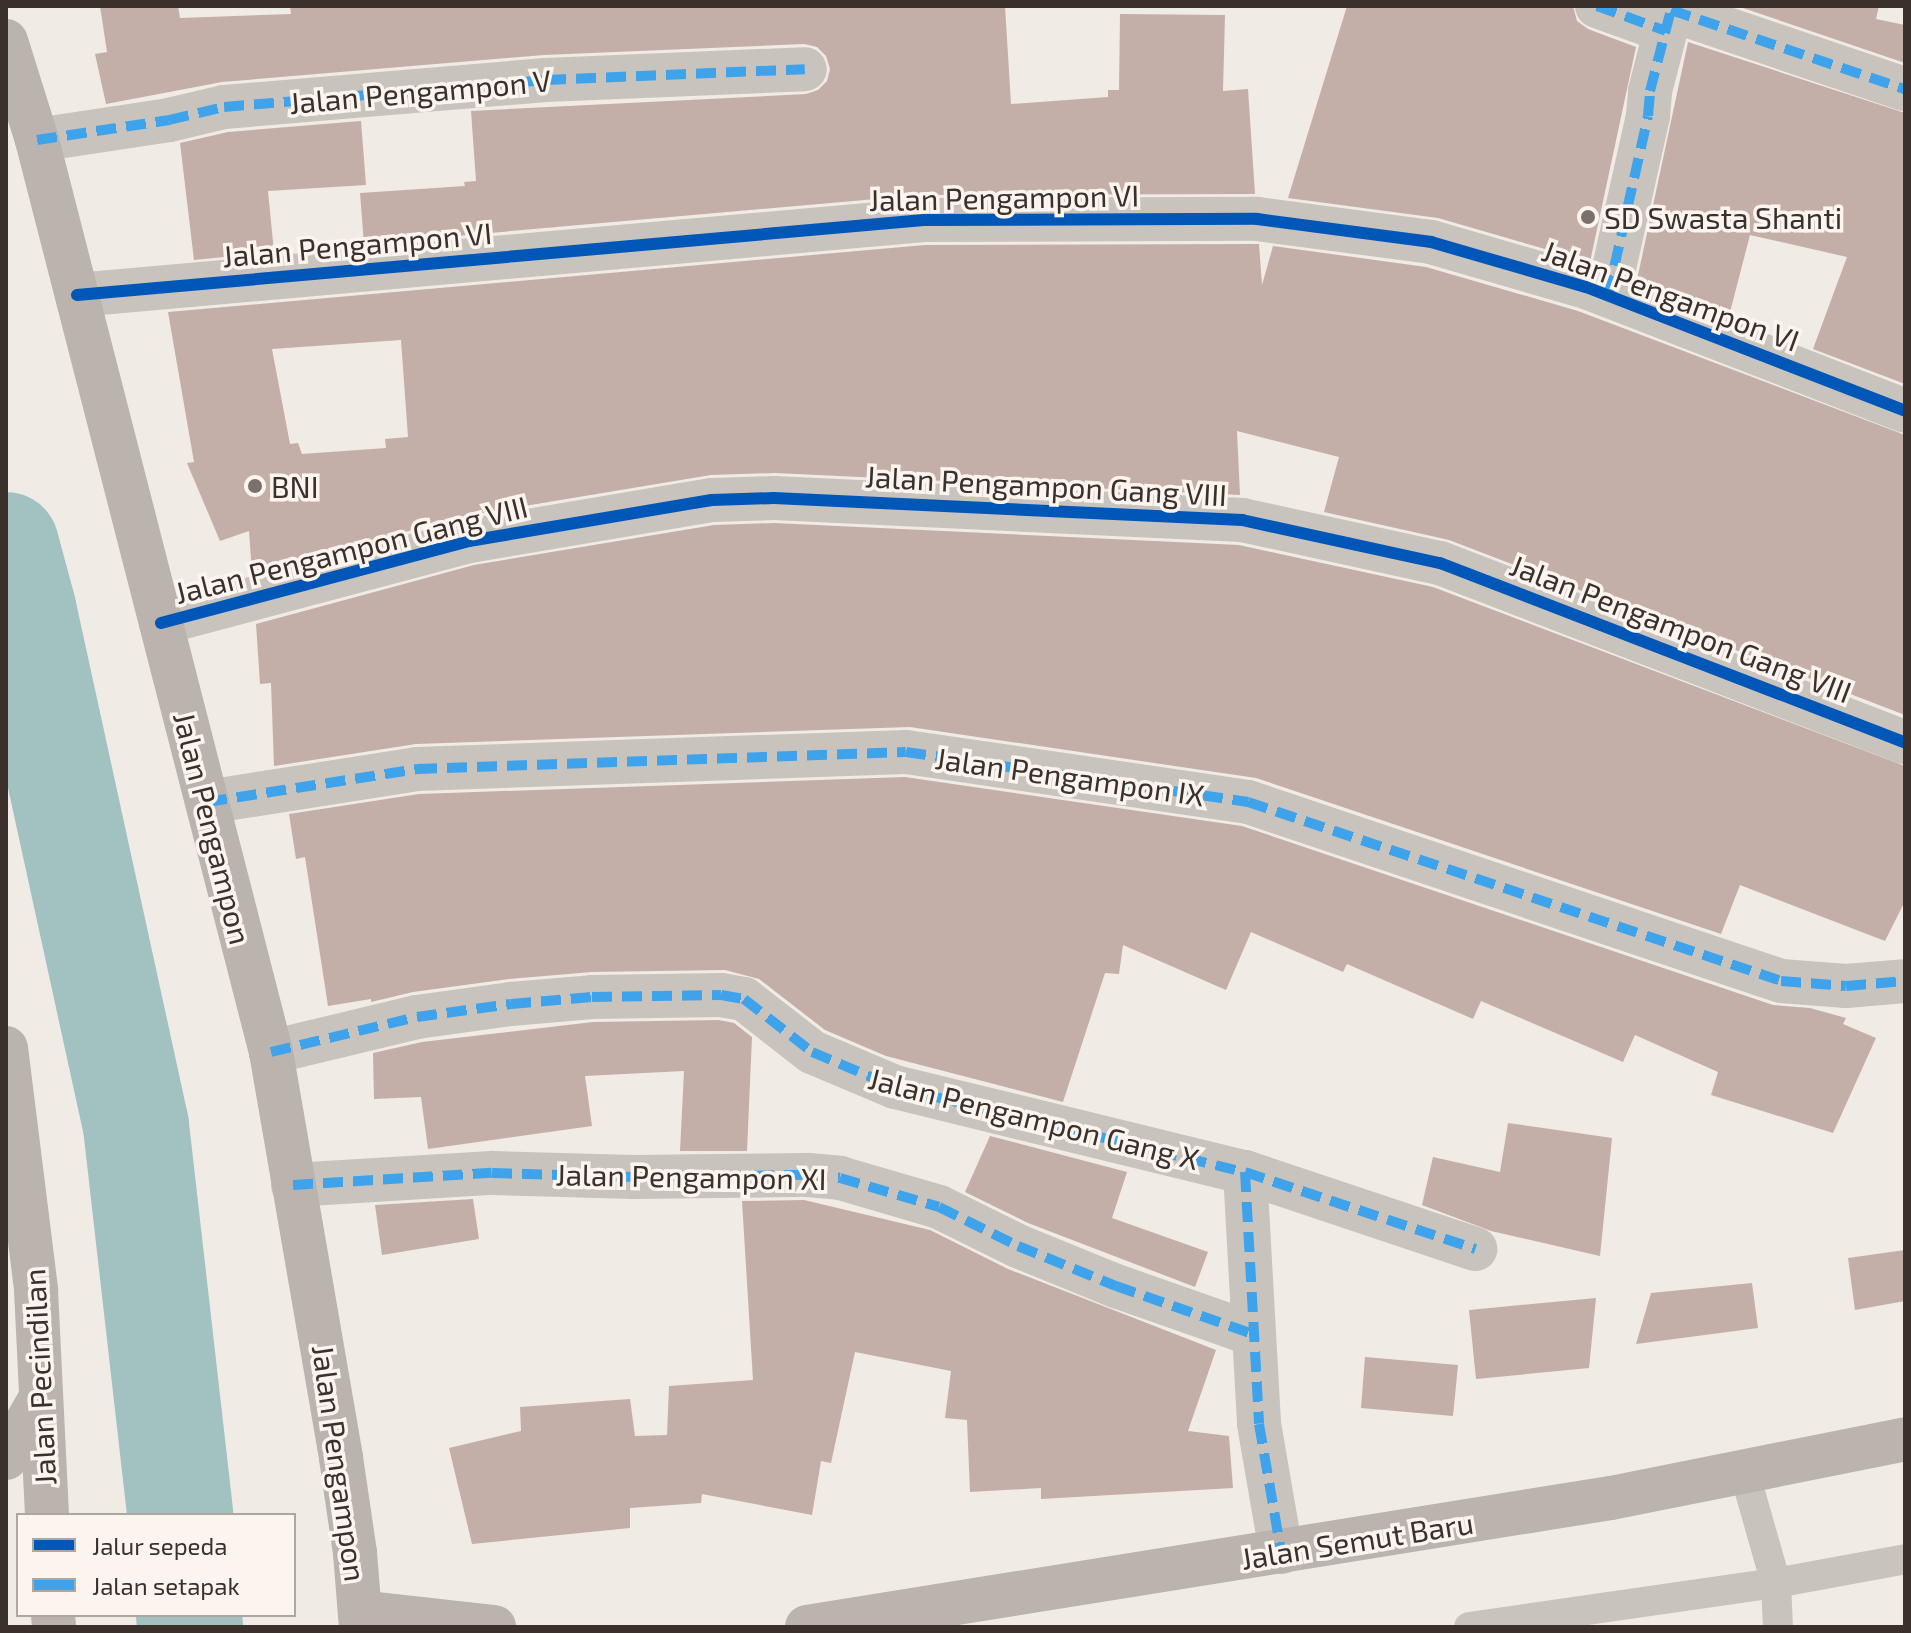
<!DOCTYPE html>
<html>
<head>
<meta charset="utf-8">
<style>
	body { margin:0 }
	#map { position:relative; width:1911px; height:1633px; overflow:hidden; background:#f0ebe5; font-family:"Exo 2",sans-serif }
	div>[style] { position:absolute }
	.river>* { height:106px; margin:-53px; padding:0 53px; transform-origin:53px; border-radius:53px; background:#a1c2c1 }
	.building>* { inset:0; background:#c3afa7 }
	.lane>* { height:30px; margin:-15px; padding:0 15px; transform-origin:15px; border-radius:15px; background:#c9c3be }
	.street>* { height:44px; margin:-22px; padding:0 22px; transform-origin:22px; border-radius:22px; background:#c9c3be }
	.secondary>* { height:44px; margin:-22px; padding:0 22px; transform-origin:22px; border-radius:22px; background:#bab3ae }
	.quiet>* { height:10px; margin-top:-5px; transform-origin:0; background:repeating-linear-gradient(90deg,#3fa3eb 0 20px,transparent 0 30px) }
	.cycleway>* { height:12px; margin:-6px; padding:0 6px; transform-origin:6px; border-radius:6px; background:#0057b8 }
	.dots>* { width:22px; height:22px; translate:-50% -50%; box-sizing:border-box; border:4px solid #fbf5ee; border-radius:50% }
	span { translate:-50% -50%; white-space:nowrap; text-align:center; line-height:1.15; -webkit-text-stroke:7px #fbf5ee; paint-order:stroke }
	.street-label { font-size:30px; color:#3b302b }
	.poi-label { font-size:30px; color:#3b302b }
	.left { translate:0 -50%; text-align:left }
	.frame { position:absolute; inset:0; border:8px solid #3b302b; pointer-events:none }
	.legend { position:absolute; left:16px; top:1513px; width:280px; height:104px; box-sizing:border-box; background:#fbf5ee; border:2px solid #aea6a0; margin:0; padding:10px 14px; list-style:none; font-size:24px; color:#3b302b }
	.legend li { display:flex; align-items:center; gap:16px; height:40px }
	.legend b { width:40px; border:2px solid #aea6a0 }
</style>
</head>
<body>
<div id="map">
	<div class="river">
		<i style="left:6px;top:545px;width:65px;rotate:74.9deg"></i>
		<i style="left:23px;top:608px;width:530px;rotate:77.69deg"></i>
		<i style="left:136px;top:1126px;width:391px;rotate:83.5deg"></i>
		<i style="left:189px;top:1615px;width:12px;rotate:85deg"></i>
	</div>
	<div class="building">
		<i style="clip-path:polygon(100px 6px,178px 6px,180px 18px,291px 14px,290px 6px,1005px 6px,1011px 104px,1108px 97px,1108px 90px,1119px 90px,1120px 14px,1225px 15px,1223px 91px,1248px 89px,1255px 194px,922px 195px,364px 244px,360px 193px,465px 186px,464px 182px,476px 181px,471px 111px,806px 94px,818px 90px,827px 81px,830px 69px,826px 56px,817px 47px,804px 44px,544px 55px,222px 82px,106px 104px,95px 54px,107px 52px)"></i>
		<i style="clip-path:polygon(1347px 6px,1573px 6px,1577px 21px,1588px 29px,1636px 47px,1590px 262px,1438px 218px,1288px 198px)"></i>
		<i style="clip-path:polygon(1737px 6px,1879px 6px,1876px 19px,1905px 25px,1905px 63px)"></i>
		<i style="clip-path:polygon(1688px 42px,1905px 113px,1905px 384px,1813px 349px,1847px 257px,1750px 235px,1729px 316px,1637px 280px)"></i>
		<i style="clip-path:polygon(361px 121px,366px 185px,268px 191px,274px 252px,194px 260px,180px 143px,228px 132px)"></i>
		<i style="clip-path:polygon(evenodd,1255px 244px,1259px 244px,1262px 285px,1273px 246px,1426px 267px,1578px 311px,1905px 435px,1905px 715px,1449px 540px,1324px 512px,1339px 457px,1237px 431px,1240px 495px,775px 473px,711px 475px,465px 516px,252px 573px,249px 531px,220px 541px,187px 463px,194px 462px,168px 312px,925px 245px,1255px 244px,401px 340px,408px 437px,385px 439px,386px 448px,302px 454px,298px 443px,290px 444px,272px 349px,401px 340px)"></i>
		<i style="clip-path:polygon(774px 523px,1239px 545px,1433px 587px,1905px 766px,1905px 901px,1885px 941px,1740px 885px,1721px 934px,1256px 778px,910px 727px,416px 744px,274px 766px,271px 683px,260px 684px,256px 624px,474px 565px,714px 525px)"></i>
		<i style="clip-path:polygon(905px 777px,1242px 826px,1773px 1005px,1810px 1008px,1846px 1018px,1843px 1024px,1876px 1038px,1833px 1133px,1711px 1095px,1718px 1072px,1635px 1035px,1623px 1062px,1481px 1001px,1473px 1019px,1347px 964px,1343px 972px,1251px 932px,1226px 990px,1123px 945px,1119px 974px,1105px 973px,1063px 1102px,886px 1056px,825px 1030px,759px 979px,725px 970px,592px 972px,509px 979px,413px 992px,371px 1002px,371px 999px,328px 1006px,305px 857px,296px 859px,289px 814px,419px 794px)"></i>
		<i style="clip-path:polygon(719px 1020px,734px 1023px,752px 1037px,747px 1151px,680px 1151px,684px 1071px,585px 1076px,592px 1126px,428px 1149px,421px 1097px,374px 1099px,373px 1053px,422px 1042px,593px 1022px)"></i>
		<i style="clip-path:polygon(1508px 1123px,1612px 1138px,1600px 1256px,1491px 1231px,1422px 1205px,1433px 1157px,1500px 1172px)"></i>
		<i style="clip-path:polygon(990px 1136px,1127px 1172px,1112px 1218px,1208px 1252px,1195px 1287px,1028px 1223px,965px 1192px)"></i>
		<i style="clip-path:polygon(473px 1199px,479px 1239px,382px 1255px,375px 1205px)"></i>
		<i style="clip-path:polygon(804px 1200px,930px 1230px,1008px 1269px,1216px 1350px,1188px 1431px,1229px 1436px,1233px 1488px,1041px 1499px,1041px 1488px,970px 1492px,967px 1420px,945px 1418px,951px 1371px,855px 1352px,831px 1463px,821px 1461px,812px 1515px,702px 1494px,701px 1503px,630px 1508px,630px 1528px,472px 1544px,449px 1448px,521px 1431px,520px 1407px,630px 1399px,635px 1436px,667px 1435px,669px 1386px,753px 1380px,742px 1201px)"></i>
		<i style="clip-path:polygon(1905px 1250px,1905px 1301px,1855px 1310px,1848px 1258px)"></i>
		<i style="clip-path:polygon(1752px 1283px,1758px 1328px,1636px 1344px,1651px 1293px)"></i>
		<i style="clip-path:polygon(1596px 1298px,1589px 1368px,1476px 1379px,1469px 1310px)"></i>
		<i style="clip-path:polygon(1365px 1357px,1458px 1365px,1453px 1416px,1361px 1408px)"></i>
	</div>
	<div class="lane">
		<i style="left:1744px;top:1471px;width:116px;rotate:74.1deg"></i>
		<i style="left:1776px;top:1583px;width:44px;rotate:87.4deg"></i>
		<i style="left:1469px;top:1627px;width:310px;rotate:-8.2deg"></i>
		<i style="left:1776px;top:1583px;width:131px;rotate:-10.5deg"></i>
	</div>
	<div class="street">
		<i style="left:1597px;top:6px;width:73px;rotate:19.9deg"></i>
		<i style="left:1671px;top:10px;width:247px;rotate:18.7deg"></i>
		<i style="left:37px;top:140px;width:134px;rotate:-8.6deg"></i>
		<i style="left:169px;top:120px;width:57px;rotate:-13.3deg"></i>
		<i style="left:224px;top:107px;width:323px;rotate:-4.8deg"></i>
		<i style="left:546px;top:80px;width:259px;rotate:-2.4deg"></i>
		<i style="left:77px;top:295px;width:850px;rotate:-5.06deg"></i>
		<i style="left:924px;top:220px;width:333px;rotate:-0.2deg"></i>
		<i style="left:1257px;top:219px;width:176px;rotate:7.5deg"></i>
		<i style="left:1431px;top:242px;width:161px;rotate:16.2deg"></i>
		<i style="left:1586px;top:287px;width:342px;rotate:21.2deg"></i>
		<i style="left:1608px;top:295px;width:183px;rotate:-77.4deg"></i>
		<i style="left:1648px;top:116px;width:25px;rotate:-85deg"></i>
		<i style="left:1650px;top:91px;width:88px;rotate:-75.5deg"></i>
		<i style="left:161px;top:623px;width:319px;rotate:-14.9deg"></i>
		<i style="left:469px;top:541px;width:246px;rotate:-9.6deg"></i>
		<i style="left:712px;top:500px;width:62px;rotate:-1.8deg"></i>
		<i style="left:774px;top:498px;width:469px;rotate:2.7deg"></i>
		<i style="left:1242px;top:520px;width:203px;rotate:12.3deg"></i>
		<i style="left:1440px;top:563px;width:498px;rotate:21.1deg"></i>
		<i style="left:207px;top:802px;width:213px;rotate:-8.9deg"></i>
		<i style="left:417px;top:769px;width:489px;rotate:-2deg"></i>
		<i style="left:906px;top:752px;width:346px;rotate:8.3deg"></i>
		<i style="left:1248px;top:802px;width:562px;rotate:18.56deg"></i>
		<i style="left:1781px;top:981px;width:65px;rotate:4.4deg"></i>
		<i style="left:1846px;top:986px;width:59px;rotate:-4.8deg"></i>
		<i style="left:271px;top:1052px;width:150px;rotate:-13.5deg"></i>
		<i style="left:417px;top:1017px;width:95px;rotate:-7.9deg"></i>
		<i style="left:511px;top:1004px;width:81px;rotate:-4.9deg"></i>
		<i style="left:592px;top:997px;width:129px;rotate:-0.9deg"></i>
		<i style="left:721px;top:995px;width:23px;rotate:10deg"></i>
		<i style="left:744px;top:999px;width:86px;rotate:37.9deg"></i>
		<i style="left:812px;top:1052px;width:90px;rotate:22.9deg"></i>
		<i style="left:895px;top:1087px;width:360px;rotate:13.7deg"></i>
		<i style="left:1245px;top:1172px;width:243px;rotate:18.5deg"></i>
		<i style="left:1245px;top:1172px;width:252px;rotate:86.8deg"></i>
		<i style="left:1259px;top:1424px;width:130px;rotate:80.2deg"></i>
		<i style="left:293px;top:1185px;width:199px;rotate:-3.5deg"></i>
		<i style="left:492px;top:1173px;width:142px;rotate:1.6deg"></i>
		<i style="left:634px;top:1177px;width:174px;rotate:-0.7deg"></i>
		<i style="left:808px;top:1175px;width:32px;rotate:5deg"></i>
		<i style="left:840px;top:1178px;width:103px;rotate:16.3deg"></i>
		<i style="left:939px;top:1207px;width:88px;rotate:26.3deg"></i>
		<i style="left:1018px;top:1246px;width:106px;rotate:22.2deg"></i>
		<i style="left:1116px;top:1286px;width:145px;rotate:19.3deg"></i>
	</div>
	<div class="secondary">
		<i style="left:6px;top:41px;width:104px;rotate:72.6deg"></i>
		<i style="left:37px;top:140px;width:942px;rotate:75.61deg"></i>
		<i style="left:271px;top:1052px;width:412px;rotate:80.2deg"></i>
		<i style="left:341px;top:1458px;width:96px;rotate:81.6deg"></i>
		<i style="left:355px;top:1553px;width:74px;rotate:85.4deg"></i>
		<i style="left:6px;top:1048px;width:244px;rotate:82.9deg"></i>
		<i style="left:36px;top:1290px;width:225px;rotate:87.2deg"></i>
		<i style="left:6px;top:1458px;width:66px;rotate:-59.9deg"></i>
		<i style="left:360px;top:1612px;width:135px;rotate:6.4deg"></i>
		<i style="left:53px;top:1615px;width:12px;rotate:85deg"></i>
		<i style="left:807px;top:1627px;width:814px;rotate:-9.12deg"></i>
		<i style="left:1611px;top:1498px;width:300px;rotate:-11.3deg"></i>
	</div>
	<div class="quiet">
		<i style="left:1597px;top:6px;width:73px;rotate:19.9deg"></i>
		<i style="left:1671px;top:10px;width:247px;rotate:18.7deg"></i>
		<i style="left:37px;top:140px;width:134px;rotate:-8.6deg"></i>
		<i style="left:169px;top:120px;width:57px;rotate:-13.3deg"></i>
		<i style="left:224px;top:107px;width:323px;rotate:-4.8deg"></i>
		<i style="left:546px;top:80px;width:259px;rotate:-2.4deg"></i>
		<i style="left:1608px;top:295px;width:183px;rotate:-77.4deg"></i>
		<i style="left:1648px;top:116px;width:25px;rotate:-85deg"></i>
		<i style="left:1650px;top:91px;width:88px;rotate:-75.5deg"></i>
		<i style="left:207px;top:802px;width:213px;rotate:-8.9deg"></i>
		<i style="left:417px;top:769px;width:489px;rotate:-2deg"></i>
		<i style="left:906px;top:752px;width:346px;rotate:8.3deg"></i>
		<i style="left:1248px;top:802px;width:562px;rotate:18.56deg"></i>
		<i style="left:1781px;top:981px;width:65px;rotate:4.4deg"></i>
		<i style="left:1846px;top:986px;width:59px;rotate:-4.8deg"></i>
		<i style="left:271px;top:1052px;width:150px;rotate:-13.5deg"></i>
		<i style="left:417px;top:1017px;width:95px;rotate:-7.9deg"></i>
		<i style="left:511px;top:1004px;width:81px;rotate:-4.9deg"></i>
		<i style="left:592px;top:997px;width:129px;rotate:-0.9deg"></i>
		<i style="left:721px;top:995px;width:23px;rotate:10deg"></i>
		<i style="left:744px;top:999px;width:86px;rotate:37.9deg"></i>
		<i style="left:812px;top:1052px;width:90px;rotate:22.9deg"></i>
		<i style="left:895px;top:1087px;width:360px;rotate:13.7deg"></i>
		<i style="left:1245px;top:1172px;width:243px;rotate:18.5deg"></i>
		<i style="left:1245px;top:1172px;width:252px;rotate:86.8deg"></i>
		<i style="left:1259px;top:1424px;width:130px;rotate:80.2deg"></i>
		<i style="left:293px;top:1185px;width:199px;rotate:-3.5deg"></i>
		<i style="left:492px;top:1173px;width:142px;rotate:1.6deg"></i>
		<i style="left:634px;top:1177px;width:174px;rotate:-0.7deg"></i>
		<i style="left:808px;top:1175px;width:32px;rotate:5deg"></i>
		<i style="left:840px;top:1178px;width:103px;rotate:16.3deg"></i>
		<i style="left:939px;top:1207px;width:88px;rotate:26.3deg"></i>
		<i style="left:1018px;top:1246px;width:106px;rotate:22.2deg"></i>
		<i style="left:1116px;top:1286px;width:145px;rotate:19.3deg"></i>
	</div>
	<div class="cycleway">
		<i style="left:77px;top:295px;width:850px;rotate:-5.06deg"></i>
		<i style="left:924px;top:220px;width:333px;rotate:-0.2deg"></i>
		<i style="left:1257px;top:219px;width:176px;rotate:7.5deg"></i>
		<i style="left:1431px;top:242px;width:161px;rotate:16.2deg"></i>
		<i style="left:1586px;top:287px;width:342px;rotate:21.2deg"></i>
		<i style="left:161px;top:623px;width:319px;rotate:-14.9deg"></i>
		<i style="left:469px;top:541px;width:246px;rotate:-9.6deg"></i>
		<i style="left:712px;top:500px;width:62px;rotate:-1.8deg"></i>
		<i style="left:774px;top:498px;width:469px;rotate:2.7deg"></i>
		<i style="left:1242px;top:520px;width:203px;rotate:12.3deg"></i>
		<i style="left:1440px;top:563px;width:498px;rotate:21.1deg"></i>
	</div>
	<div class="dots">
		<i style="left:1588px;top:217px;background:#7a716c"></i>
		<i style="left:255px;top:486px;background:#7a716c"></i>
	</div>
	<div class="street-label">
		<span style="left:420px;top:91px;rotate:-5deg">Jalan Pengampon V</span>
		<span style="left:1004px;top:197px;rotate:-1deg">Jalan Pengampon VI</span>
		<span style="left:357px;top:244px;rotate:-5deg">Jalan Pengampon VI</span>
		<span style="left:1671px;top:295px;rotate:20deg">Jalan Pengampon VI</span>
		<span style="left:1046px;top:485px;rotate:3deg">Jalan Pengampon Gang VIII</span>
		<span style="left:351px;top:549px;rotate:-14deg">Jalan Pengampon Gang VIII</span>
		<span style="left:1681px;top:628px;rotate:21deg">Jalan Pengampon Gang VIII</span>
		<span style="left:1070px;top:776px;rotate:8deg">Jalan Pengampon IX</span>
		<span style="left:213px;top:828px;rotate:76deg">Jalan Pengampon</span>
		<span style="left:1034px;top:1118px;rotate:14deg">Jalan Pengampon Gang X</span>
		<span style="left:691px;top:1176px;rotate:1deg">Jalan Pengampon XI</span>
		<span style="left:39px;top:1377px;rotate:-93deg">Jalan Pecindilan</span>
		<span style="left:340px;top:1463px;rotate:82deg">Jalan Pengampon</span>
		<span style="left:1357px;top:1540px;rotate:-9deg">Jalan Semut Baru</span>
	</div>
	<div class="poi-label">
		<span class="left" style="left:1604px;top:217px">SD Swasta Shanti</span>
		<span class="left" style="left:271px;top:486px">BNI</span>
	</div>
	<div class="frame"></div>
	<ul class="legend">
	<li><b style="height:10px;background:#0057b8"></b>Jalur sepeda</li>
	<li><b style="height:10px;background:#3fa3eb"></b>Jalan setapak</li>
	</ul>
</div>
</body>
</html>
